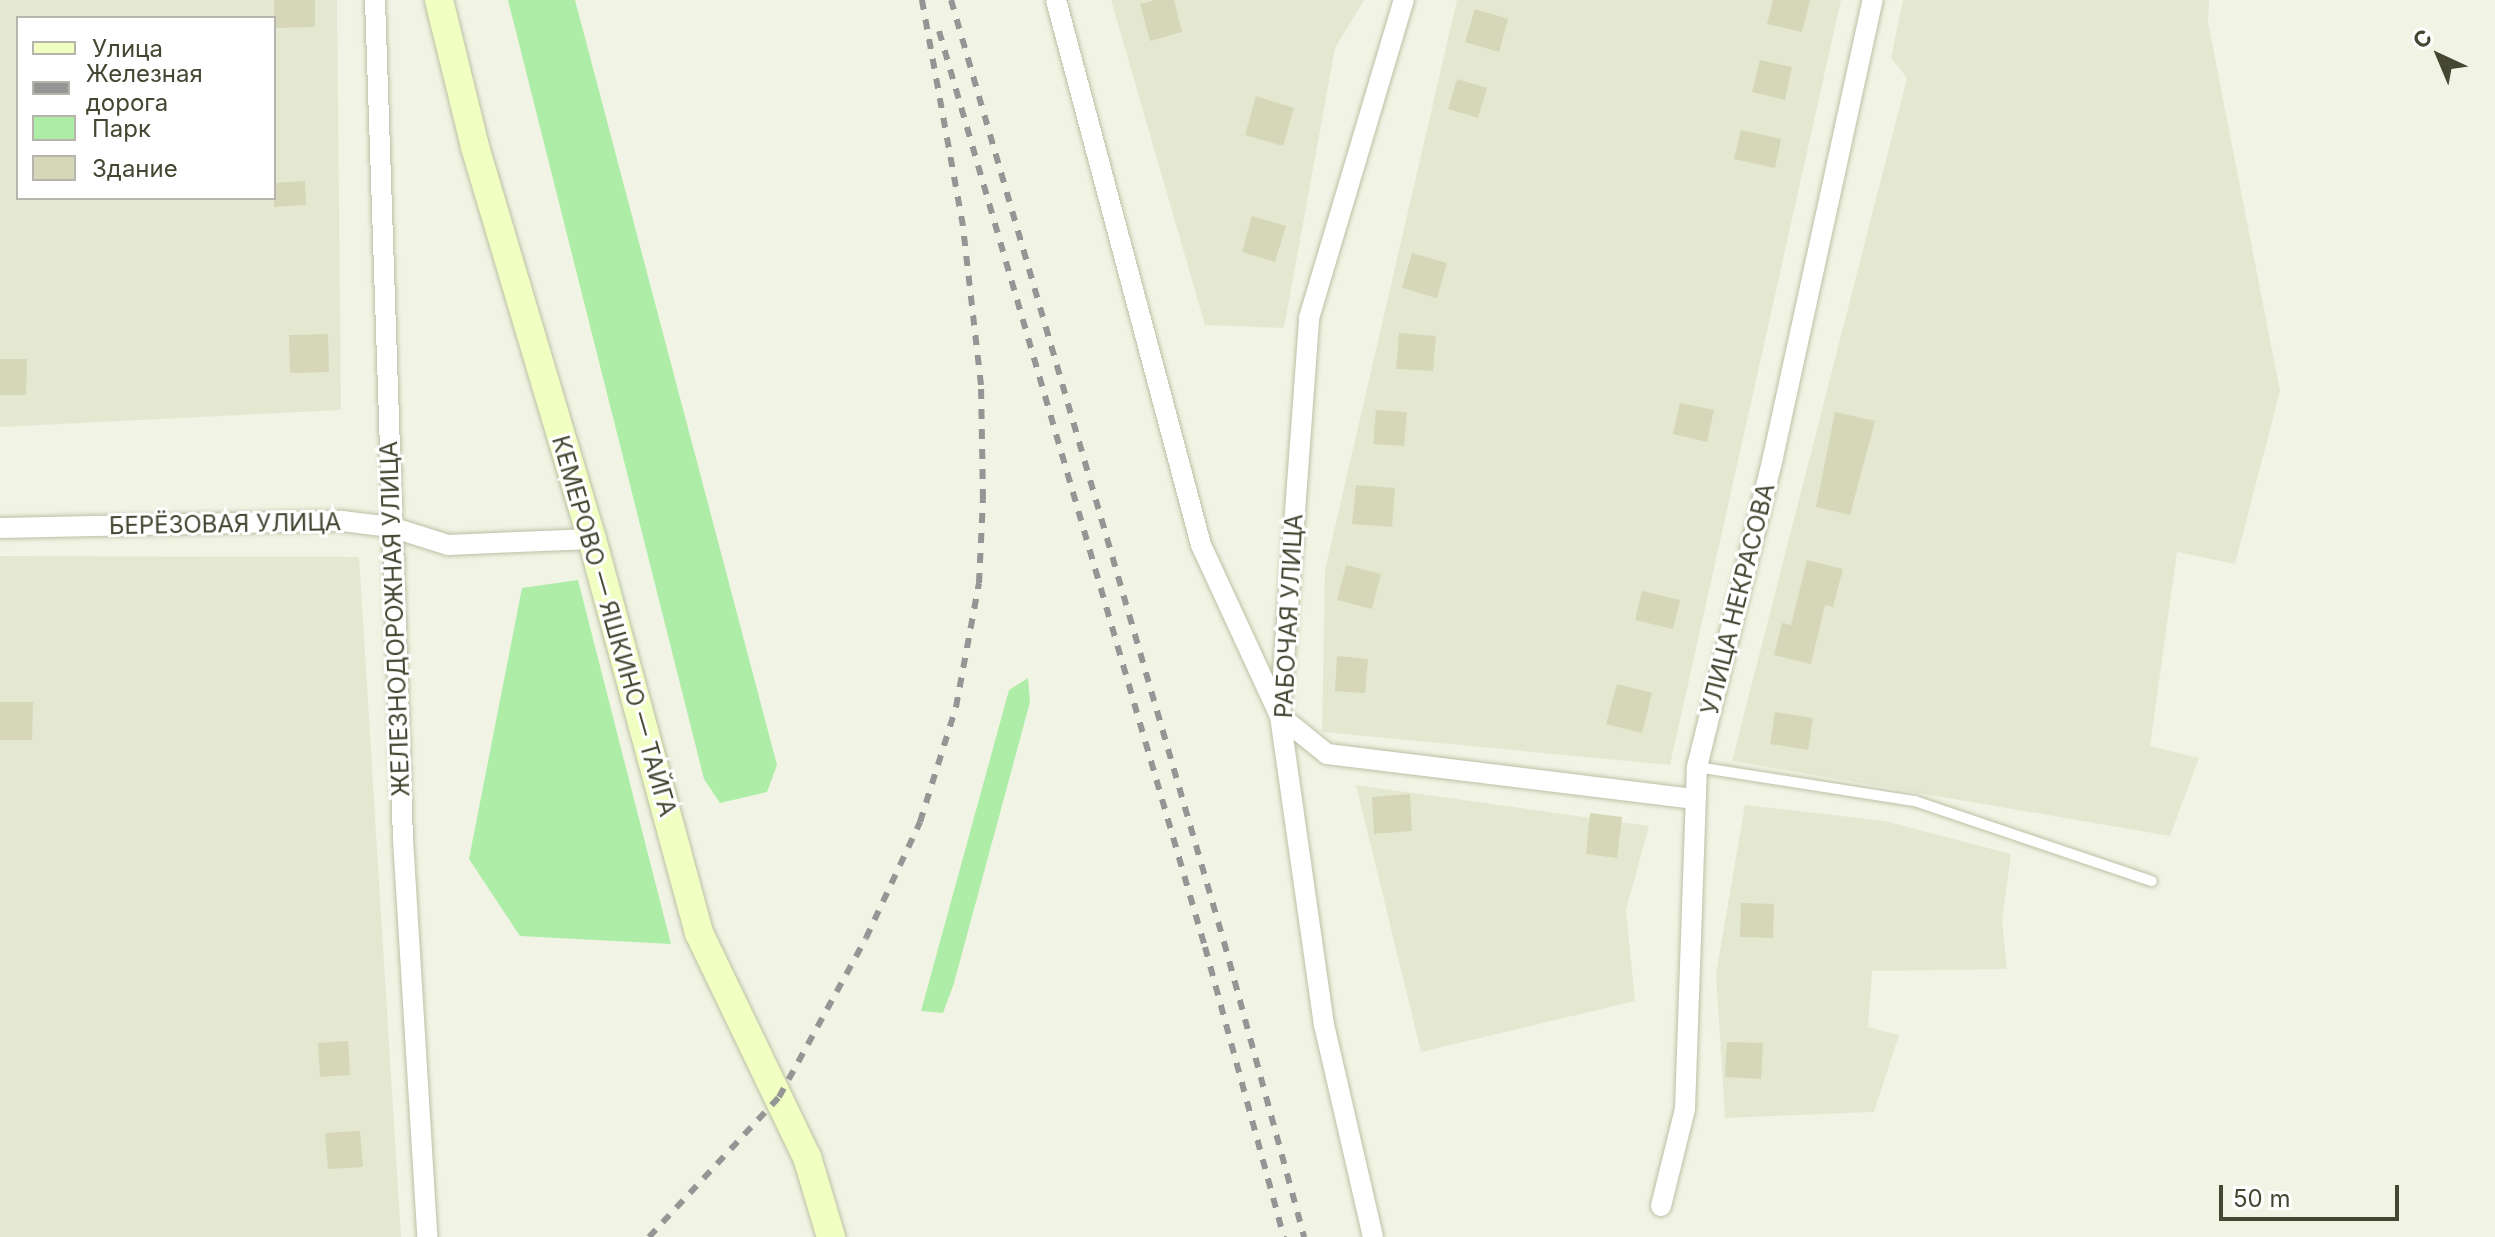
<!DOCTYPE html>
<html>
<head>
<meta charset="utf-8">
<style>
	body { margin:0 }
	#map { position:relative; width:2495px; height:1237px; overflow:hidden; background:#f1f4e4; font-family:Inter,sans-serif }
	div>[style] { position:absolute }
	.residential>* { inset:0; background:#e5e8d1 }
	.green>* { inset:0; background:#aeeda8 }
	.building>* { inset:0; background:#d5d7b8 }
	.roads { filter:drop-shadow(0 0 2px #bdc0a5) drop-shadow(0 0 2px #bdc0a5) }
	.lane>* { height:10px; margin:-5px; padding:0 5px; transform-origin:5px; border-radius:5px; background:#fff }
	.street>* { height:20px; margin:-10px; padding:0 10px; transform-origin:10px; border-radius:10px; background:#fff }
	.secondary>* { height:28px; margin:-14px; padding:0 14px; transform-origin:14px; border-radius:14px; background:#f2ffc3 }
	.rail>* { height:6px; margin-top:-3px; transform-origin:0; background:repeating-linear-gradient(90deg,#959595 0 10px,transparent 0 20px) }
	span { translate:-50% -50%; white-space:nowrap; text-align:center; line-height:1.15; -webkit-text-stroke:6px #fff; paint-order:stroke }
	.street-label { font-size:24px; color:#454733 }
	.legend { position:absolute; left:16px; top:16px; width:260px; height:184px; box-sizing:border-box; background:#fff; border:2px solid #b5b5ad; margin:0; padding:10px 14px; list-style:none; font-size:24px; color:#454733 }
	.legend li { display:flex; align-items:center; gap:16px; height:40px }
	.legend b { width:40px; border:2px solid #b5b5ad }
	.north { position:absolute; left:2399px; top:16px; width:80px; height:80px; -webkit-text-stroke:6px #fff; paint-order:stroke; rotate:316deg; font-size:22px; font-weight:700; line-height:32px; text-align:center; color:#454733 }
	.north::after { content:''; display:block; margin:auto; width:28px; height:36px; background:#454733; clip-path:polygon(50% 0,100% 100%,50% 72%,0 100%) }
	.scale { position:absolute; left:2219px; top:1185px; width:180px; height:36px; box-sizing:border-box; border:4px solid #454733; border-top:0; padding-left:10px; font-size:24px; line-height:28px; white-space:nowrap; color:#454733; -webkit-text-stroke:6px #fff; paint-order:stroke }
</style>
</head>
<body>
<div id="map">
	<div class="residential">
		<i style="clip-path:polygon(evenodd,0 0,337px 0,341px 410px,0 427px,0 0,18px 18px,274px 18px,274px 198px,18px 198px,18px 18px)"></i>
		<i style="clip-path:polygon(1111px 0,1364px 0,1335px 48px,1284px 328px,1205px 325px)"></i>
		<i style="clip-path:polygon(1457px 0,1841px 0,1670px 765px,1322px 732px,1325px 570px)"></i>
		<i style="clip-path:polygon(1903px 0,2209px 0,2208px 22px,2280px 391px,2235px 564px,2177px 552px,2150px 746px,2199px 758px,2170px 836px,1732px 761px,1907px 78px,1891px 58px)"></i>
		<i style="clip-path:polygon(0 556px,359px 557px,401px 1237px,0 1237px)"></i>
		<i style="clip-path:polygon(1356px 785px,1649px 826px,1626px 910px,1635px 1001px,1421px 1052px)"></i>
		<i style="clip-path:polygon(1745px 805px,1885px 821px,2011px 854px,2002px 921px,2007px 969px,1872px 971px,1868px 1027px,1899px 1035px,1874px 1112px,1725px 1118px,1716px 974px)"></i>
	</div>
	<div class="green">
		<i style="clip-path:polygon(508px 0,575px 0,777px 765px,767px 792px,720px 803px,704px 779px)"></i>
		<i style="clip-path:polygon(578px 580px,671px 944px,520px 936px,469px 859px,522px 588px)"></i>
		<i style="clip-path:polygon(1028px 678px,1030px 702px,954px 983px,943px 1013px,921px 1011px,1009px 690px)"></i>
	</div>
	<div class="building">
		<i style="clip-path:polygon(274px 0,315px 0,315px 27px,274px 28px)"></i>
		<i style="clip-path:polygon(1155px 0,1174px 0,1182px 32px,1150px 41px,1140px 4px)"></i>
		<i style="clip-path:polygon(1773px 0,1810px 0,1802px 32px,1767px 24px)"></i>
		<i style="clip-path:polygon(1475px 9px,1508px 19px,1499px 52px,1465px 42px)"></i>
		<i style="clip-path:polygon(1760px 60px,1792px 67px,1785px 100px,1752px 92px)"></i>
		<i style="clip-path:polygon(1457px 79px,1487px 88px,1478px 118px,1448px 109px)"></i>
		<i style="clip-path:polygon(1256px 96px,1294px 108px,1283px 146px,1245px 135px)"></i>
		<i style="clip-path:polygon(1741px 130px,1781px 139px,1775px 168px,1734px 159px)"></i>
		<i style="clip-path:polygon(305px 181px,306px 205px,274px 207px,274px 183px)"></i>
		<i style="clip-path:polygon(1252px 216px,1286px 226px,1275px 262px,1242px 252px)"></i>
		<i style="clip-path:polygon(1412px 253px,1447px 263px,1437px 298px,1402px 288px)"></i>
		<i style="clip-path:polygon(1399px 333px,1436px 336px,1433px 371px,1396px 369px)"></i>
		<i style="clip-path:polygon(328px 334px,329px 372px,290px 373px,289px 335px)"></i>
		<i style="clip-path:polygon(0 359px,27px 359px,26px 395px,0 395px)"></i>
		<i style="clip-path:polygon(1680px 403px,1714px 410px,1707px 442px,1673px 434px)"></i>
		<i style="clip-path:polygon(1376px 410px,1407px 412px,1404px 446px,1373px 444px)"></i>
		<i style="clip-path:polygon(1835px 412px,1875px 421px,1850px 515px,1816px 507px)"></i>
		<i style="clip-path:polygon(1356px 485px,1395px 488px,1392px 527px,1352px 524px)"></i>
		<i style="clip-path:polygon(1807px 560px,1843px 569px,1833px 607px,1825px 605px,1811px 664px,1774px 655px,1782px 623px,1791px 625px)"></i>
		<i style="clip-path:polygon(1346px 565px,1381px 574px,1372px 609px,1337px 600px)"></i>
		<i style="clip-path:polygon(1642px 591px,1680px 600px,1673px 629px,1635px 620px)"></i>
		<i style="clip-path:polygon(1337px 656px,1368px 659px,1365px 693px,1335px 691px)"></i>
		<i style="clip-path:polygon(1617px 684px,1652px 693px,1642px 733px,1606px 724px)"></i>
		<i style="clip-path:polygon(0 702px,33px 702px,32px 740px,0 740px)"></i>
		<i style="clip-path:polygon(1775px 712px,1813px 718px,1808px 750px,1770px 744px)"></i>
		<i style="clip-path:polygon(1410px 794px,1412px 831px,1374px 834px,1372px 797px)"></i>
		<i style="clip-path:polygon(1590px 813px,1622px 817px,1617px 858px,1586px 854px)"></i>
		<i style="clip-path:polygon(1741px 903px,1774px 904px,1773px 938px,1740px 937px)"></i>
		<i style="clip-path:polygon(348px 1041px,350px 1075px,320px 1077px,318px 1043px)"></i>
		<i style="clip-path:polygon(1727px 1042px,1763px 1043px,1761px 1079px,1725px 1077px)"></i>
		<i style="clip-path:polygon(360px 1131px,363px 1167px,328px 1169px,325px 1133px)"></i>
	</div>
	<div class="roads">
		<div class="lane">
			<i style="left:1697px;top:767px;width:221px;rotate:8.9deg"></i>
			<i style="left:1915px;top:801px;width:250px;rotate:18.7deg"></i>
		</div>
		<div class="street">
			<i style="left:375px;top:0;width:839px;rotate:88.09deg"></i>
			<i style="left:403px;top:839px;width:399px;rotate:86.5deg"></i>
			<i style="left:1056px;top:0;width:564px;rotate:75.1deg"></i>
			<i style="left:1201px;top:545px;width:188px;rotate:65.2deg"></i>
			<i style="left:1280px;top:716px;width:60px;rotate:39deg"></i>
			<i style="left:1327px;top:754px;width:371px;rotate:7deg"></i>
			<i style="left:0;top:528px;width:342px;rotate:-1.2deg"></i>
			<i style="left:342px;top:521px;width:49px;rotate:7deg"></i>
			<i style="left:391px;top:527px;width:60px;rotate:17.5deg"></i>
			<i style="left:448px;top:545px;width:144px;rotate:-2.4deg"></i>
			<i style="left:1661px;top:1206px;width:100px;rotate:-76.1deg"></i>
			<i style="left:1685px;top:1109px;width:342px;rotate:-88deg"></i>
			<i style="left:1697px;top:767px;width:319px;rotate:-76.2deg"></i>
			<i style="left:1773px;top:457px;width:468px;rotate:-77.7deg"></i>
			<i style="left:1373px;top:1237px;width:218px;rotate:-103deg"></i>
			<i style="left:1324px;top:1025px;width:312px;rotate:-98.1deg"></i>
			<i style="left:1280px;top:716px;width:399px;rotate:-85.8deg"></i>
			<i style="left:1309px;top:318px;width:332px;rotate:-73.4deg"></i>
		</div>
		<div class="secondary">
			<i style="left:439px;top:0;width:151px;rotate:76.2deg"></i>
			<i style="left:475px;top:147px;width:409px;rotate:73.4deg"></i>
			<i style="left:592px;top:539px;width:408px;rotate:74.8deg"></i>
			<i style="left:699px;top:933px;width:249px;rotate:64.3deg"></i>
			<i style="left:807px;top:1157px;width:84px;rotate:73.3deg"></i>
		</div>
	</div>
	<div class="rail">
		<i style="left:951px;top:0;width:981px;rotate:73.84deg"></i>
		<i style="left:1224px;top:942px;width:306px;rotate:74.8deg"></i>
		<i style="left:939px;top:31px;width:954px;rotate:73.81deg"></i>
		<i style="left:1205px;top:947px;width:301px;rotate:74.8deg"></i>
		<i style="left:649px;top:1237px;width:191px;rotate:-47.1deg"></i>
		<i style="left:779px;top:1097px;width:181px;rotate:-61.3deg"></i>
		<i style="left:866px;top:938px;width:128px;rotate:-65deg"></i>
		<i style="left:920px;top:822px;width:121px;rotate:-72.6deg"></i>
		<i style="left:956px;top:707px;width:126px;rotate:-79.5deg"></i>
		<i style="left:979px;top:583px;width:84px;rotate:-87.3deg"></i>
		<i style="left:983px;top:499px;width:114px;rotate:-91deg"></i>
		<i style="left:981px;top:385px;width:160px;rotate:-96.5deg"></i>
		<i style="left:963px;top:226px;width:230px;rotate:-100.3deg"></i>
	</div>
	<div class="street-label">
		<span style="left:225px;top:524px;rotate:-1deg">БЕРЁЗОВАЯ УЛИЦА</span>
		<span style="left:1738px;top:599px;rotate:-76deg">УЛИЦА НЕКРАСОВА</span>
		<span style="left:1289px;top:616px;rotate:-87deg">РАБОЧАЯ УЛИЦА</span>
		<span style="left:395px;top:619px;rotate:-92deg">ЖЕЛЕЗНОДОРОЖНАЯ УЛИЦА</span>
		<span style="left:614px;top:626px;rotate:74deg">КЕМЕРОВО — ЯШКИНО — ТАЙГА</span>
	</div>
	<ul class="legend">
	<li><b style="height:10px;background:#f2ffc3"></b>Улица</li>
	<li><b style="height:10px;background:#959595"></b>Железная дорога</li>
	<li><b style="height:22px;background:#aeeda8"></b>Парк</li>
	<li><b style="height:22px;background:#d5d7b8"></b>Здание</li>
	</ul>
	<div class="north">С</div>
	<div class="scale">50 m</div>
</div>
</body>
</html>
